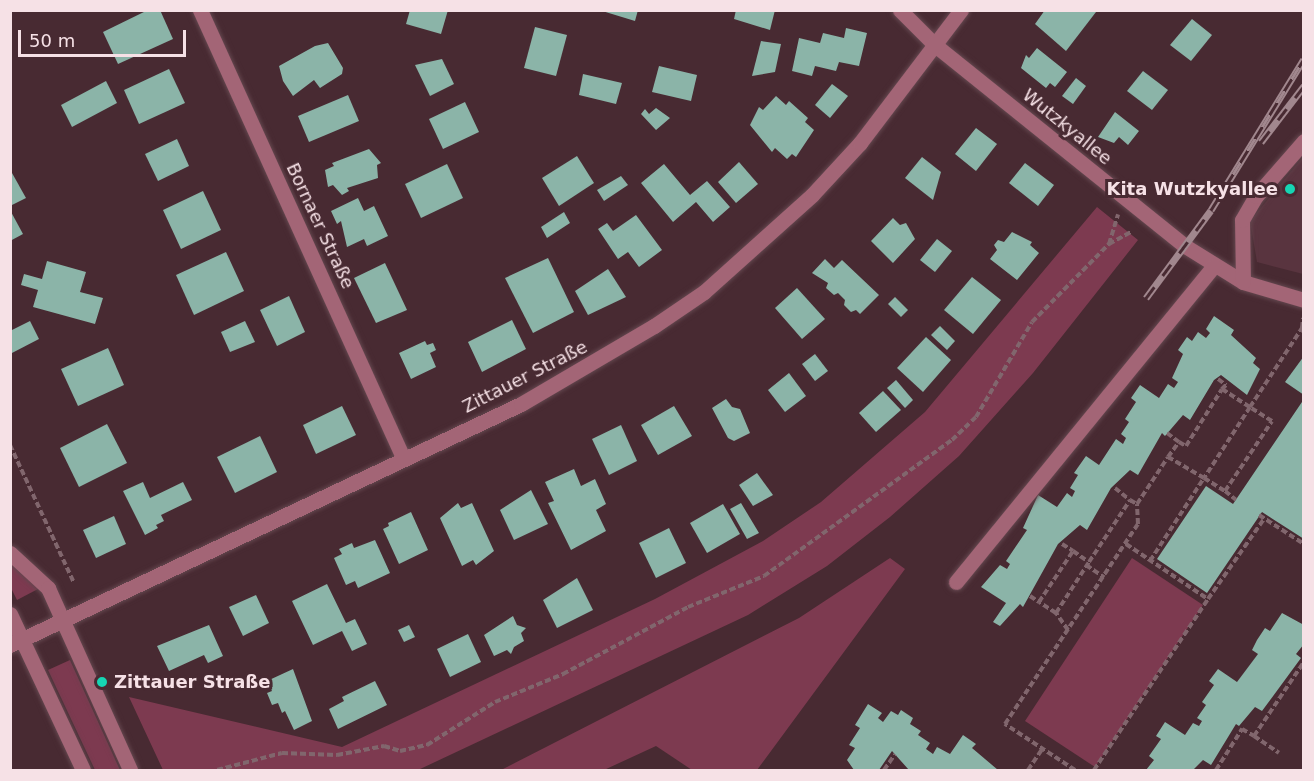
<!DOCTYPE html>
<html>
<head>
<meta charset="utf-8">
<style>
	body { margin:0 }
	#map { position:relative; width:1314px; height:781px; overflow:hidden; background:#482a32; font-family:"DejaVu Sans",sans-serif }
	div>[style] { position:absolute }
	.built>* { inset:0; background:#59343f }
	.green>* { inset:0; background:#7d3a50 }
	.building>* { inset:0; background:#8bb4a8 }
	.path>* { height:4px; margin-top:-2px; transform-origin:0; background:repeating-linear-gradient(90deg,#81666d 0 6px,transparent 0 9px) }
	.roads { filter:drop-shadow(0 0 2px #64474f) drop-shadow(0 0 2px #64474f) }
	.minor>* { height:15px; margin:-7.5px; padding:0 7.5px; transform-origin:7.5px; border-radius:7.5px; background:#a36576 }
	.rail>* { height:7px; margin-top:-3.5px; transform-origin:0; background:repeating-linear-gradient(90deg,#482a32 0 14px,#a1878e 0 28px); box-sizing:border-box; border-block:2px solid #a1878e }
	.dots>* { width:16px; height:16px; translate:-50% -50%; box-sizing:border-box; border:3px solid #482a32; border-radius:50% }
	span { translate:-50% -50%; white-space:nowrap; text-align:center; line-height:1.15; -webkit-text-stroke:6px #482a32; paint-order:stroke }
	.street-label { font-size:18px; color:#f6e1e6 }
	.poi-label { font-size:18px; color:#f6e1e6; font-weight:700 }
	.right { translate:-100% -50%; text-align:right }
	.left { translate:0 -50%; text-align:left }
	.frame { position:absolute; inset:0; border:12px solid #f6e1e6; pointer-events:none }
	.scale { position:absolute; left:18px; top:30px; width:168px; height:27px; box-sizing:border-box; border:3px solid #f6e1e6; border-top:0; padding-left:8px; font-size:18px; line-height:21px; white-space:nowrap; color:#f6e1e6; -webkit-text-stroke:4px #482a32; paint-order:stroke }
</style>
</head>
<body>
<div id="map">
	<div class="built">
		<i style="clip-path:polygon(1303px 157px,1303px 274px,1257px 262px,1250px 221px)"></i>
	</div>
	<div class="green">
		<i style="clip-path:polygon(1097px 207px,1138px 240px,1033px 373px,959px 456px,890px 517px,827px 566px,748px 615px,418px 770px,163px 770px,129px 697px,342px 747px,655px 599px,763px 541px,821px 502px,925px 412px)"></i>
		<i style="clip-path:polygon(890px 558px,905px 569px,757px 770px,692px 770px,656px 746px,604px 770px,501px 770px,799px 618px)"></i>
		<i style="clip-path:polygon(1132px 558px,1203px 605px,1095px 767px,1025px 721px)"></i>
		<i style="clip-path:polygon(11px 562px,36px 584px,38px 589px,17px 600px,11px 588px)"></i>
		<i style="clip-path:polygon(70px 660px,120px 770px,95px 770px,48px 670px)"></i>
	</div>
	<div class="building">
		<i style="clip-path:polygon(148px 10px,160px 10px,173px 39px,118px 64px,103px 32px)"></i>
		<i style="clip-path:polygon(410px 10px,448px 10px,441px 34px,406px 24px)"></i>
		<i style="clip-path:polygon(599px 10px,638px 10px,635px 21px)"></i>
		<i style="clip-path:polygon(736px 10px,775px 10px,770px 30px,734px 19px)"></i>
		<i style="clip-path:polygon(1045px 10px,1095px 10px,1096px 12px,1066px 51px,1035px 24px)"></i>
		<i style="clip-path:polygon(1192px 19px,1212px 35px,1191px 61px,1170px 45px)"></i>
		<i style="clip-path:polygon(535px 27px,567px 35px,556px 76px,524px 68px)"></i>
		<i style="clip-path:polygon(846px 28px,867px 33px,859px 66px,839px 62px,836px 71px,815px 66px,812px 76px,792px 71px,799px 38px,820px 43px,823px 33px,844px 38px)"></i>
		<i style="clip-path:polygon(761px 41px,781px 44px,775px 72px,752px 76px)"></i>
		<i style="clip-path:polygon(328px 43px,343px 68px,342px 74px,320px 88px,314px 80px,293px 96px,283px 81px,279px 66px,315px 46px)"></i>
		<i style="clip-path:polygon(1037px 48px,1067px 72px,1055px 87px,1050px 83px,1046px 88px,1021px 68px,1026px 55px,1029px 58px)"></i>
		<i style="clip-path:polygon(442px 59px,454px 84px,430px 96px,415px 65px)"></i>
		<i style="clip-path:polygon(659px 66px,697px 75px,691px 101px,652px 92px)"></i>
		<i style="clip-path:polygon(169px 69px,185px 103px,139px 124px,124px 90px)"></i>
		<i style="clip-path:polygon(1143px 71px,1168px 90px,1152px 110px,1127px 91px)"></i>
		<i style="clip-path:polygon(583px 74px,622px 83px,616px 104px,579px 95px)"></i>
		<i style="clip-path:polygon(1076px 78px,1086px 86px,1073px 104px,1062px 96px)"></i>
		<i style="clip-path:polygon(106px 81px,117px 103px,72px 127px,61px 105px)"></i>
		<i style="clip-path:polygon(832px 84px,848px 96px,830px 118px,815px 105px)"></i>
		<i style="clip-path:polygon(348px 95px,359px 121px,309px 142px,298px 116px)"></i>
		<i style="clip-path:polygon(776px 96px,786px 105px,789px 101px,808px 118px,805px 122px,814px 130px,796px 157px,792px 154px,787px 159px,775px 148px,772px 152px,750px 125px,759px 107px,763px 110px)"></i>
		<i style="clip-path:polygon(465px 102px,479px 132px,443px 149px,429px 119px)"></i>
		<i style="clip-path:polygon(656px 108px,670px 118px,656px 130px,641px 114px,645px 109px,649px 114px)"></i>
		<i style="clip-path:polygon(1115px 112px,1139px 131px,1128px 145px,1119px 137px,1114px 143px,1098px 137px)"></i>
		<i style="clip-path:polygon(976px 128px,997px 144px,976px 171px,955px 154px)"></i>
		<i style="clip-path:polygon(177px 139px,189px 166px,158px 181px,145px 154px)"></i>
		<i style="clip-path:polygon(369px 149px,381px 163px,377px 165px,378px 178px,347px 188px,349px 191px,342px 195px,333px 185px,328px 187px,325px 170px,334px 166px,332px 163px)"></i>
		<i style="clip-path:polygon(577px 156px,594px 183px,559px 206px,542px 178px)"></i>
		<i style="clip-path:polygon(922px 157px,941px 172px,933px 200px,905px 178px)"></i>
		<i style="clip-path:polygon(739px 162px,758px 184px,736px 203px,718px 182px)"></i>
		<i style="clip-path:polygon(1025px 163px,1054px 185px,1038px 206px,1009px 183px)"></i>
		<i style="clip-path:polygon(447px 164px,463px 198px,421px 218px,405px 184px)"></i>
		<i style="clip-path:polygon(664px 164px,690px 195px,707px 181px,730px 207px,713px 222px,696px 202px,673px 222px,641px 183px)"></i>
		<i style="clip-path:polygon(12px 173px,26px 198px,10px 206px,10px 174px)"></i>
		<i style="clip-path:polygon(621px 176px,628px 185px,604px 201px,597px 190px)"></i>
		<i style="clip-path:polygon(203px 191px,221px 230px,181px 249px,163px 210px)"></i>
		<i style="clip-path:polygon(358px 198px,364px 211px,374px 206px,388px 236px,367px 246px,364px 239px,347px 247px,341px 221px,337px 224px,331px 211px)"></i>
		<i style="clip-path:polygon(10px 210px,23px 234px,10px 241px)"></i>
		<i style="clip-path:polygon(564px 212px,570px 223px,547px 238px,541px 227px)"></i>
		<i style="clip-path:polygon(636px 215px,662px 250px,639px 267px,628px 252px,618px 259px,598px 229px,607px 223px,613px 231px)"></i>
		<i style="clip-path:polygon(893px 218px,900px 225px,906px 223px,915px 239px,893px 263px,871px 241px)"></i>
		<i style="clip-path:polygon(1012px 232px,1032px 242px,1030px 245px,1039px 253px,1017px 280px,990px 259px,997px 250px,994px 245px,998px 240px,1004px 242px)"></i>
		<i style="clip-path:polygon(937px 239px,952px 251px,935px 272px,920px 260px)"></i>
		<i style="clip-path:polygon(226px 252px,244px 291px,194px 315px,176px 275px)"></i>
		<i style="clip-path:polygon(548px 258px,574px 312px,533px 333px,505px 278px)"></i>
		<i style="clip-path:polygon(825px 259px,834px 268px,842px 260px,879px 295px,860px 314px,856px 310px,851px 312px,844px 305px,845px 300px,838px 293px,834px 295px,826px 288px,828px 283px,812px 273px)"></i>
		<i style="clip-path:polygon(47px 261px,86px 272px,80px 292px,103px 298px,95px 324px,33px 307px,38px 290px,21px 285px,24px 274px,42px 279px)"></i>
		<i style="clip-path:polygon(385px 263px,407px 310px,376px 323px,354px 278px)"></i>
		<i style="clip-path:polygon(608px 269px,626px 297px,588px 315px,575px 291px)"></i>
		<i style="clip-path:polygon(972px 277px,1001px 300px,973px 334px,944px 310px)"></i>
		<i style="clip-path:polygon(797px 288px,825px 319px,802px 339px,775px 308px)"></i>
		<i style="clip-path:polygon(289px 296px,305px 332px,277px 346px,260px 310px)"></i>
		<i style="clip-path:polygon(895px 297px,908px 310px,901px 317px,888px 304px)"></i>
		<i style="clip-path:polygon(1214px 316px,1234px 330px,1231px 335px,1256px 358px,1253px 363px,1260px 369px,1247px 395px,1221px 375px,1214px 380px,1190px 420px,1183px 415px,1165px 436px,1162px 433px,1138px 475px,1130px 470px,1111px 488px,1087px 530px,1080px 525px,1058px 544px,1023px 607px,1020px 604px,1000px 626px,993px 622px,1006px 603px,981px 587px,1000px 565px,1007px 569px,1010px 564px,1006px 561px,1027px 530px,1023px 528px,1038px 495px,1057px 507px,1067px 493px,1072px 497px,1075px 491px,1070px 488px,1078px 475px,1074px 473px,1086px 456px,1099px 465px,1116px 439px,1123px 444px,1126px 438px,1121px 434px,1129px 422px,1125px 419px,1136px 402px,1131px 398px,1140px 385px,1159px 398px,1168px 384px,1174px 388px,1178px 382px,1172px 378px,1183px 354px,1178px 350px,1187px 337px,1192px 341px,1198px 332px,1206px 338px,1210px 333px,1206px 329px)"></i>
		<i style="clip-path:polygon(512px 320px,526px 349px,482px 372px,468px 342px)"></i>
		<i style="clip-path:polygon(30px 321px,39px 339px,10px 354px,10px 331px)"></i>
		<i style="clip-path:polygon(245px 321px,255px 342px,230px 352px,221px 332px)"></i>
		<i style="clip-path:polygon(940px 326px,955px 341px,947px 350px,931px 335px)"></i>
		<i style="clip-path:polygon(926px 337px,951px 360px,923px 392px,897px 368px)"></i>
		<i style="clip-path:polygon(425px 341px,427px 345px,433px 343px,436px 350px,430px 353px,436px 367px,411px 379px,399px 353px)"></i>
		<i style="clip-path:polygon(108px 348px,124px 385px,78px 406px,61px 369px)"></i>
		<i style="clip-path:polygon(815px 354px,828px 371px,815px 381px,802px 364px)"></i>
		<i style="clip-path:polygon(1304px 356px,1304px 395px,1285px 382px)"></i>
		<i style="clip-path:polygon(789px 373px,806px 396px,785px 412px,768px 390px)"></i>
		<i style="clip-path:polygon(896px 380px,913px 400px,905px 408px,887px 388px)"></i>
		<i style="clip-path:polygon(883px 391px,901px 410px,876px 432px,859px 413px)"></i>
		<i style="clip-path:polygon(726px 399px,732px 407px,740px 409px,750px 433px,734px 441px,728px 438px,712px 408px)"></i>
		<i style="clip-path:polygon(1304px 399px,1304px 539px,1262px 512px,1207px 593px,1157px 559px,1206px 486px,1233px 504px)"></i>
		<i style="clip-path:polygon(342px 406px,356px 435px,316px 454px,303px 425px)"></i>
		<i style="clip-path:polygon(674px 406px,692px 436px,658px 455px,641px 425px)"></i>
		<i style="clip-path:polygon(107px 424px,127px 463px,79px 487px,60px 448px)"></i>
		<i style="clip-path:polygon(621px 425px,637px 461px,609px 475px,592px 439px)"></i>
		<i style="clip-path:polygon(260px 436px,277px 472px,235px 493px,217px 457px)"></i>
		<i style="clip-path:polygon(574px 469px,581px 486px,595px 479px,606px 504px,596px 510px,606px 531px,571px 550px,548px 503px,554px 501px,545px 482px)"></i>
		<i style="clip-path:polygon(757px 473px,773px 495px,753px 506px,739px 485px)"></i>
		<i style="clip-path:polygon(143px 482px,150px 498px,183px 482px,192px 500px,161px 515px,164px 521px,156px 525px,158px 528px,145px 535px,123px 491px)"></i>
		<i style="clip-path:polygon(531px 490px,548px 524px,514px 540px,500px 510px)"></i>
		<i style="clip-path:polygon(458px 503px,461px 508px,472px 503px,494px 551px,476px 565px,473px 560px,462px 566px,440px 518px)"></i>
		<i style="clip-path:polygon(741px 503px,759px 533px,747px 539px,730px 509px)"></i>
		<i style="clip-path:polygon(723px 504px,740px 534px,707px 553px,690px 523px)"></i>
		<i style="clip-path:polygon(411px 512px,428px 550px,399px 564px,383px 529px,389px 526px,388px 523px)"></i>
		<i style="clip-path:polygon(114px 516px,126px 544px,96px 558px,83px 530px)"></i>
		<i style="clip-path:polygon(669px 528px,686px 563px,656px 578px,639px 543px)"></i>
		<i style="clip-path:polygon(375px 540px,390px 573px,358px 588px,355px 581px,346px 585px,334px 558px,342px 554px,339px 549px,352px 543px,354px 548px)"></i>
		<i style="clip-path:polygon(577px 578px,593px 610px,557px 628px,543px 600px)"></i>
		<i style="clip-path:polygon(327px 584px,346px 623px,355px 619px,367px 644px,352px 651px,342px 631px,313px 645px,292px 601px)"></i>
		<i style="clip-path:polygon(256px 595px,269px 623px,243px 636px,229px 607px)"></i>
		<i style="clip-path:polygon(1282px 613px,1304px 625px,1304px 644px,1296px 654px,1301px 658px,1262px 711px,1255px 707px,1239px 726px,1236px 724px,1211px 765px,1203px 760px,1193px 770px,1146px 770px,1154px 760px,1149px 756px,1161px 739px,1156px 736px,1165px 722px,1185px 735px,1193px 723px,1199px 726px,1202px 721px,1197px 718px,1206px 705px,1202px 702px,1214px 685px,1209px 681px,1218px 669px,1237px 682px,1258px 654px,1252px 650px,1257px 640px,1265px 628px,1270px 631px)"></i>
		<i style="clip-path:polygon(513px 616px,517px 625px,526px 628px,521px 633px,524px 641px,514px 647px,511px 654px,507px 650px,494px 656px,484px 635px)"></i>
		<i style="clip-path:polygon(209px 625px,223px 656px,208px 663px,204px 655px,169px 671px,157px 646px)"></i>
		<i style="clip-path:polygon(409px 625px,415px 637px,404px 642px,398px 630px)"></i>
		<i style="clip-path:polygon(468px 634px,481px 662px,450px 677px,437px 649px)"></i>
		<i style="clip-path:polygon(293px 669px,312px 721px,294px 730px,285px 711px,282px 713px,278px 703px,272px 705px,267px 693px,272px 691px,267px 681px)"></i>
		<i style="clip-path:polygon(375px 681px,387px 705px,338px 729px,329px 709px,344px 701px,342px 697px)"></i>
		<i style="clip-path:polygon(868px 704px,882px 713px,878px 718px,883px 722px,891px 711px,898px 715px,901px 710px,913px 718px,910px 724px,921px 731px,918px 735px,930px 743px,926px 749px,933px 754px,937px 747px,950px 754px,963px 735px,976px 744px,972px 748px,998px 770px,909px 770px,892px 751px,879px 770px,854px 770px,847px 760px,855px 748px,849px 745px,860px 728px,855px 725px)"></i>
	</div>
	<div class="path">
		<i style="left:1109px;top:244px;width:31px;rotate:-73deg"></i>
		<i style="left:1218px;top:379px;width:10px;rotate:37deg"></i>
		<i style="left:1226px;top:385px;width:6px;rotate:135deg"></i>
		<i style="left:1167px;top:433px;width:15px;rotate:37deg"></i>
		<i style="left:10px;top:445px;width:152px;rotate:65.1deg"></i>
		<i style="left:1115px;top:488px;width:19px;rotate:39deg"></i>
		<i style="left:1225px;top:491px;width:14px;rotate:39deg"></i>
		<i style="left:1259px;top:515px;width:54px;rotate:32.8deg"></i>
		<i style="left:1062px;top:544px;width:13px;rotate:32deg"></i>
		<i style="left:1126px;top:544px;width:99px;rotate:33.9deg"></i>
		<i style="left:1208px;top:599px;width:98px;rotate:-55deg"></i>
		<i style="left:1150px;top:561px;width:99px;rotate:-57deg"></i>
		<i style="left:1204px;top:478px;width:25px;rotate:32deg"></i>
		<i style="left:1225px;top:491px;width:84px;rotate:-56.1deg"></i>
		<i style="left:1272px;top:421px;width:26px;rotate:-148deg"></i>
		<i style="left:1250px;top:407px;width:95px;rotate:-56.6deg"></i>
		<i style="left:1302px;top:328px;width:10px;rotate:-84deg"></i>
		<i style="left:1086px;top:565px;width:22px;rotate:34deg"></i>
		<i style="left:1030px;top:596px;width:11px;rotate:34deg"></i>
		<i style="left:1056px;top:613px;width:61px;rotate:-57.1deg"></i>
		<i style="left:1068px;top:630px;width:21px;rotate:-125deg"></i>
		<i style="left:1056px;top:613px;width:20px;rotate:-147deg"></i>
		<i style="left:1039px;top:602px;width:61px;rotate:-56.3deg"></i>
		<i style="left:1073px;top:551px;width:19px;rotate:35deg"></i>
		<i style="left:1089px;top:562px;width:74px;rotate:-56.5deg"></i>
		<i style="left:1130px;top:500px;width:8px;rotate:30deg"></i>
		<i style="left:1137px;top:504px;width:56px;rotate:-56.6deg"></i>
		<i style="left:1168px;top:457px;width:19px;rotate:-54deg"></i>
		<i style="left:1179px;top:442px;width:8px;rotate:30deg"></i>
		<i style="left:1186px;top:446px;width:67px;rotate:-57.7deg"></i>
		<i style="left:1222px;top:389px;width:33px;rotate:33deg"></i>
		<i style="left:1250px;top:407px;width:85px;rotate:122.9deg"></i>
		<i style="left:1204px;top:478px;width:42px;rotate:-149.7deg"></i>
		<i style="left:1254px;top:736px;width:30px;rotate:34deg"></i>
		<i style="left:217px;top:770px;width:67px;rotate:-14.7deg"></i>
		<i style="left:282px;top:753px;width:55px;rotate:2.1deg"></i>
		<i style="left:337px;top:755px;width:48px;rotate:-10.8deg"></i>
		<i style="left:384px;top:746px;width:17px;rotate:17deg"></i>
		<i style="left:400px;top:751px;width:28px;rotate:-13deg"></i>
		<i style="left:427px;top:745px;width:80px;rotate:-32.3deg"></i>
		<i style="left:495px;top:702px;width:74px;rotate:-22.4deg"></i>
		<i style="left:563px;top:674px;width:142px;rotate:-28.2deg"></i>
		<i style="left:688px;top:607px;width:82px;rotate:-22.2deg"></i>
		<i style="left:764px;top:576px;width:232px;rotate:-35.9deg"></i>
		<i style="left:952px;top:440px;width:33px;rotate:-44deg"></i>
		<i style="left:976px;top:417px;width:110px;rotate:-59.5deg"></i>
		<i style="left:1032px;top:322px;width:110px;rotate:-45.4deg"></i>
		<i style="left:1109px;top:244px;width:26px;rotate:-29deg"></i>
		<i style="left:884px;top:770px;width:19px;rotate:-55deg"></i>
		<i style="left:1028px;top:770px;width:25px;rotate:-56deg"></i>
		<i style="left:1075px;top:770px;width:84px;rotate:-146.7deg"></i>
		<i style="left:1005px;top:724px;width:240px;rotate:-56.4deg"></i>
		<i style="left:1138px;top:524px;width:20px;rotate:-93deg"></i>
		<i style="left:1094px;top:770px;width:206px;rotate:-56.3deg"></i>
		<i style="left:1216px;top:770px;width:49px;rotate:-57.6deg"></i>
		<i style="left:1242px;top:729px;width:14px;rotate:30deg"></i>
		<i style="left:1254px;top:736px;width:89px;rotate:-56deg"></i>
	</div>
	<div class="roads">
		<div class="minor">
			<i style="left:200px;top:10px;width:491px;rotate:65.6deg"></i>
			<i style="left:900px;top:10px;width:49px;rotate:45deg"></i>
			<i style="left:935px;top:45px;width:321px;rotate:38.8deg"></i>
			<i style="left:1185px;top:246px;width:68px;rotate:31.8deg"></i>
			<i style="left:1243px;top:282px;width:64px;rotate:16.4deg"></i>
			<i style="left:1243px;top:282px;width:62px;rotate:-90.9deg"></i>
			<i style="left:1242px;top:220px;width:28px;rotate:-60deg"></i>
			<i style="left:1256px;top:196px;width:73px;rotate:-48.9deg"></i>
			<i style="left:10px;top:553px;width:52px;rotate:42.6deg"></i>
			<i style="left:48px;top:588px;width:200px;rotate:65.7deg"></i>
			<i style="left:956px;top:582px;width:408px;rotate:-50.8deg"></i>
			<i style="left:10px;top:614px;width:172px;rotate:64.9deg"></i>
			<i style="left:10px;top:645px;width:565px;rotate:-25.25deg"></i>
			<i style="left:521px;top:404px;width:154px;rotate:-30.4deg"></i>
			<i style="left:654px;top:326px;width:60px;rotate:-34.2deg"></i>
			<i style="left:704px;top:292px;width:145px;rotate:-41.9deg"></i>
			<i style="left:812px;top:195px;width:71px;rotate:-47.3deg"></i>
			<i style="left:860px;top:143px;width:167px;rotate:-52.8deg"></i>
		</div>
	</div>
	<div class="rail">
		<i style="left:1261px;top:142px;width:71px;rotate:-52.5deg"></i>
		<i style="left:1146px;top:298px;width:109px;rotate:-53.5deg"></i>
		<i style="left:1211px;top:210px;width:177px;rotate:-58.4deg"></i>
	</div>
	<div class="dots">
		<i style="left:1290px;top:189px;background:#16d5b3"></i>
		<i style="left:102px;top:682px;background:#16d5b3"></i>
	</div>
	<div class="street-label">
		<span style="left:1067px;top:127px;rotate:39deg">Wutzkyallee</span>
		<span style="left:320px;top:226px;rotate:65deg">Bornaer Straße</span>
		<span style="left:525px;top:377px;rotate:-27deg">Zittauer Straße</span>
	</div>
	<div class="poi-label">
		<span class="right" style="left:1278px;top:189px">Kita Wutzkyallee</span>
		<span class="left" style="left:114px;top:682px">Zittauer Straße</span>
	</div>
	<div class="frame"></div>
	<div class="scale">50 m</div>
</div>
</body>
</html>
